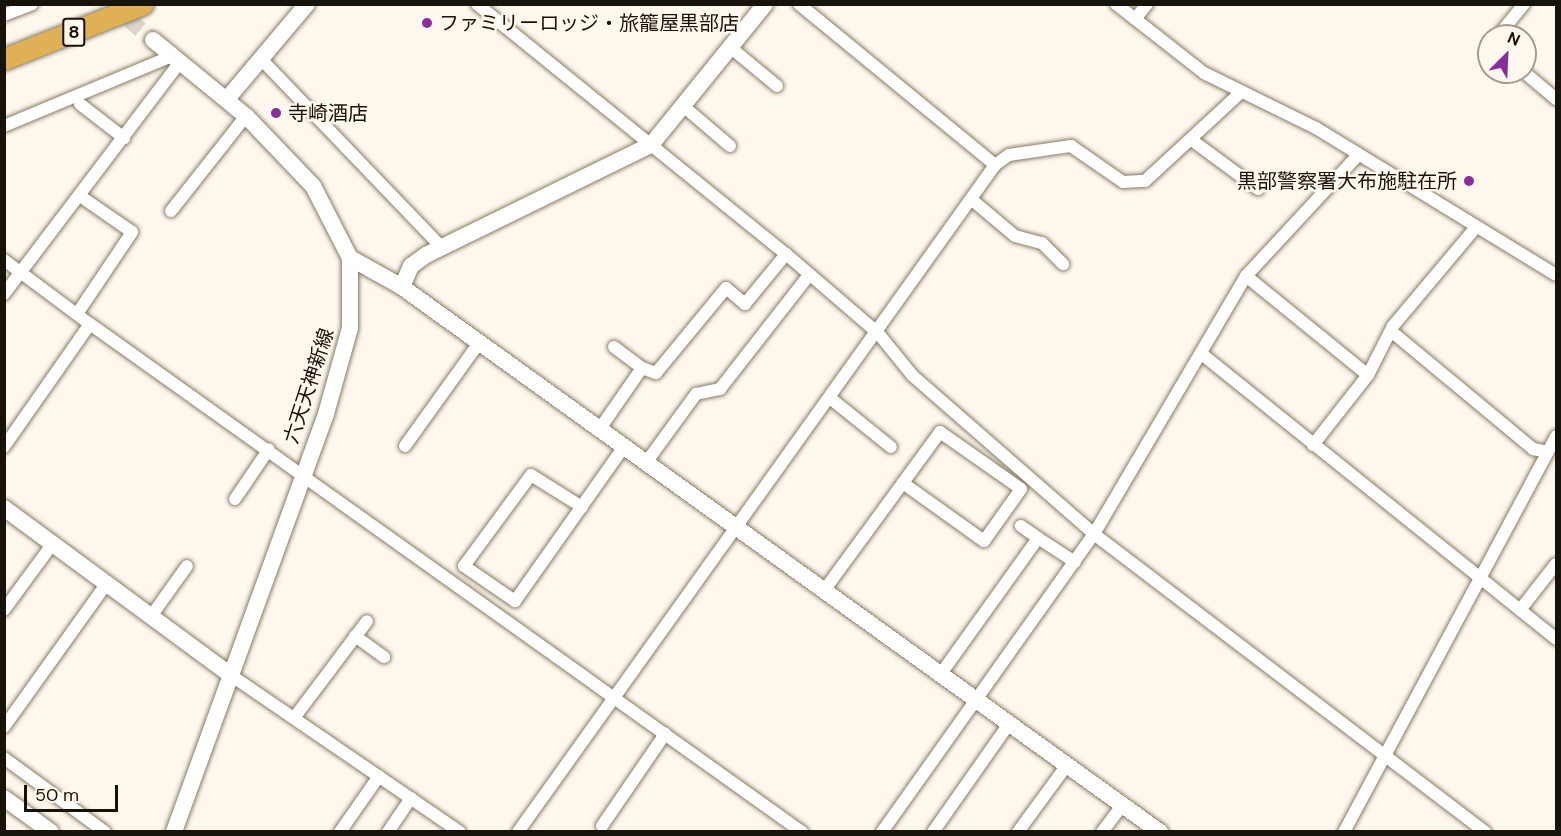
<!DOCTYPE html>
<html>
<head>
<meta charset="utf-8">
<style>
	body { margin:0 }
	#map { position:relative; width:1561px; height:836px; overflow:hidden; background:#fef8ee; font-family:"DM Sans","Noto Sans JP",sans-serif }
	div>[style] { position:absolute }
	.secondary-tunnel>* { height:16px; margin-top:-8px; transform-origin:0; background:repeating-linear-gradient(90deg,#dcd6cc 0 16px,transparent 0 24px) }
	.roads { filter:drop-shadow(0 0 2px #887b64) drop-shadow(0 0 2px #887b64) }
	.street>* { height:12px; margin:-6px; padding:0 6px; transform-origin:6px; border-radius:6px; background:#fff }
	.secondary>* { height:16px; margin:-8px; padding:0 8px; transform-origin:8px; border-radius:8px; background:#fff }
	.highway>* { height:21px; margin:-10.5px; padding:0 10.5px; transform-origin:10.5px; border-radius:10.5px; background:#dfb056 }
	.dots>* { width:16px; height:16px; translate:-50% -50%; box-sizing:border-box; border:3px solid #fef8ee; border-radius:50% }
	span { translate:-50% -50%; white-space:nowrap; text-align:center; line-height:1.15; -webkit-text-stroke:4.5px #fef8ee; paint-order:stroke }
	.shield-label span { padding:2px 4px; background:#fef8ee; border:2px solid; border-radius:4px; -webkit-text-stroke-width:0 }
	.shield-label { font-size:18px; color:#18130a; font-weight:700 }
	.poi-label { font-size:20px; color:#18130a }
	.left { translate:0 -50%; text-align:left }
	.right { translate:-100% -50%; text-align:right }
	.street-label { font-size:20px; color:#18130a }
	.frame { position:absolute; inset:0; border:6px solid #18130a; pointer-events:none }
	.north { position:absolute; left:1477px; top:24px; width:60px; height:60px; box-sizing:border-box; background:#fef8ee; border:2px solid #a29c93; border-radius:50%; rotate:24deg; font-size:16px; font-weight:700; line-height:24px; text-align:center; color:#18130a }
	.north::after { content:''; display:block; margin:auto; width:21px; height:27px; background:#882e9a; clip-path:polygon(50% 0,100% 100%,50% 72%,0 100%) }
	.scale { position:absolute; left:24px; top:785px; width:94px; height:27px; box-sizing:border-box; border:3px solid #18130a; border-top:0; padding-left:8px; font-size:18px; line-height:21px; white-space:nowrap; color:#18130a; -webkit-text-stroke:4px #fef8ee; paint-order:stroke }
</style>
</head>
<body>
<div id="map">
	<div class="secondary-tunnel">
		<i style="left:110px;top:4px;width:56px;rotate:39.9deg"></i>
	</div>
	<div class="roads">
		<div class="street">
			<i style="left:477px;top:4px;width:397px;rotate:39deg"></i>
			<i style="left:786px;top:254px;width:121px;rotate:40.7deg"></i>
			<i style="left:878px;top:333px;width:55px;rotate:50.9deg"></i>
			<i style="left:913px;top:376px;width:240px;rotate:41.1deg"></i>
			<i style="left:1094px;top:534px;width:492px;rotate:37.3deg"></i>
			<i style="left:799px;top:4px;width:254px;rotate:39.4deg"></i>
			<i style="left:1116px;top:4px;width:112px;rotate:38.1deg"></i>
			<i style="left:1204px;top:73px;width:125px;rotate:26.2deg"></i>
			<i style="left:1316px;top:128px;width:281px;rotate:31.5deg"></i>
			<i style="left:4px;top:15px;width:30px;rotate:-21deg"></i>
			<i style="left:1135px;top:19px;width:19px;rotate:-51deg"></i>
			<i style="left:1498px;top:36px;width:41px;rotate:-50.9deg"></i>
			<i style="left:730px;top:47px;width:61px;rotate:39.7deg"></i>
			<i style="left:261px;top:59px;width:262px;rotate:46.2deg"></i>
			<i style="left:1524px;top:72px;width:42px;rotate:40.2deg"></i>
			<i style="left:80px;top:104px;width:56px;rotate:37.7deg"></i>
			<i style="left:682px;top:105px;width:63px;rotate:40.5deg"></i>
			<i style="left:4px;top:126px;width:182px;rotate:-22.6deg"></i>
			<i style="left:1193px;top:141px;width:81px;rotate:36.4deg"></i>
			<i style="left:971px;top:199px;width:57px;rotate:40.1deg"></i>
			<i style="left:1015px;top:236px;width:28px;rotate:15deg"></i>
			<i style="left:1042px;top:243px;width:30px;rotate:45deg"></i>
			<i style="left:171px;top:211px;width:121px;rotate:-51.7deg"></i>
			<i style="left:4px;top:260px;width:107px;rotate:36.7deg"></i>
			<i style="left:90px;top:324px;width:150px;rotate:125deg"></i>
			<i style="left:1246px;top:276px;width:157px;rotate:39.1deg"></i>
			<i style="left:1368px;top:375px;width:89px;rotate:128.2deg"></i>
			<i style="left:4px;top:294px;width:291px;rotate:-52.8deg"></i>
			<i style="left:77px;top:314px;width:99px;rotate:-56.1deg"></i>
			<i style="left:132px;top:232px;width:63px;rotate:-145.3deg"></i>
			<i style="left:90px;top:324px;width:875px;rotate:35.51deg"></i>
			<i style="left:1391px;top:331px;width:185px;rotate:39.7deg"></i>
			<i style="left:1533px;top:449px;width:15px;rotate:11deg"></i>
			<i style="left:1203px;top:355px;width:453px;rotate:38.8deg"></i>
			<i style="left:642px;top:368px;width:15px;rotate:20deg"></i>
			<i style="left:656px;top:373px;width:110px;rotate:-50.5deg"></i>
			<i style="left:726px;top:288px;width:25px;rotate:40deg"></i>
			<i style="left:745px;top:304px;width:65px;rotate:-50.6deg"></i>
			<i style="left:1368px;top:375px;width:55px;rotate:-63deg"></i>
			<i style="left:1393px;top:326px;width:129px;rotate:-50deg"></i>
			<i style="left:830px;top:398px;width:78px;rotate:38.8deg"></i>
			<i style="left:599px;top:430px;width:75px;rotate:-55.3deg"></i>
			<i style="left:642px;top:368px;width:35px;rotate:-143deg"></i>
			<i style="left:405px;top:446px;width:127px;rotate:-54.3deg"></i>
			<i style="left:645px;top:464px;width:87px;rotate:-53.9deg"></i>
			<i style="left:696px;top:394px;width:25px;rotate:-12deg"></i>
			<i style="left:720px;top:389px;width:145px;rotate:-52deg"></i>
			<i style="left:235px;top:499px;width:60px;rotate:-55.8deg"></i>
			<i style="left:582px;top:507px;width:60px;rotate:-147.9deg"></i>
			<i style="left:531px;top:475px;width:113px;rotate:126.4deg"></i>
			<i style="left:464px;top:566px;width:62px;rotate:34.5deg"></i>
			<i style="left:515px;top:601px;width:187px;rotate:-54.8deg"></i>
			<i style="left:1038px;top:538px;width:44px;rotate:33deg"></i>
			<i style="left:823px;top:592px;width:198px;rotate:-53.8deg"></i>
			<i style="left:940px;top:432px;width:99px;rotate:35.1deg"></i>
			<i style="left:1021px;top:489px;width:64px;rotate:125.4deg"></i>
			<i style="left:984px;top:541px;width:100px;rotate:-144.4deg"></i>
			<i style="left:4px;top:610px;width:84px;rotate:-53.7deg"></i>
			<i style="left:1520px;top:610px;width:58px;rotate:-52deg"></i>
			<i style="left:152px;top:615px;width:60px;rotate:-54.5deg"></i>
			<i style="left:355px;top:636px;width:36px;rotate:36deg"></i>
			<i style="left:940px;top:675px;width:168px;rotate:-54.4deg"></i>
			<i style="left:1038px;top:538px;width:21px;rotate:-145deg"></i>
			<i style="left:232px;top:676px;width:276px;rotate:34.4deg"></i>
			<i style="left:294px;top:718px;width:121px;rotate:-53deg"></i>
			<i style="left:4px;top:727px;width:178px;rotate:-54.4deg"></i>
			<i style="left:4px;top:758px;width:125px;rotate:36.2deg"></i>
			<i style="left:602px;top:826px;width:112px;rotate:-55.6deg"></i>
			<i style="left:340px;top:832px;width:68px;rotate:-55.1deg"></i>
			<i style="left:388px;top:832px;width:41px;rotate:-55.9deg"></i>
			<i style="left:518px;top:832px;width:820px;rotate:-54.43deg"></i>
			<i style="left:995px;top:165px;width:17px;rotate:-36deg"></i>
			<i style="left:1009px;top:155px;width:63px;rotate:-8.3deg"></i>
			<i style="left:1071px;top:146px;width:63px;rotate:34.7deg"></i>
			<i style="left:1123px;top:182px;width:22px;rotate:-3deg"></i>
			<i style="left:1145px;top:181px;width:128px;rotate:-42.8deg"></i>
			<i style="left:882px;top:832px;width:366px;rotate:-54.6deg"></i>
			<i style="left:1094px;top:534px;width:299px;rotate:-59.5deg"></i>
			<i style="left:1246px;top:276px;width:166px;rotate:-47.2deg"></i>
			<i style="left:933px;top:832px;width:132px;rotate:-54.9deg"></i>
			<i style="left:1018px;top:832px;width:83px;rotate:-53.8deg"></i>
			<i style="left:1102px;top:832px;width:34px;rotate:-53deg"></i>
			<i style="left:1344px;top:832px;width:449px;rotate:-61.8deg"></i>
		</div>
		<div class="secondary">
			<i style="left:153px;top:40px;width:120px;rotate:39.3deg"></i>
			<i style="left:246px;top:116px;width:97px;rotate:46.3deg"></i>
			<i style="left:313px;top:186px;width:81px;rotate:62.8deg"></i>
			<i style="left:350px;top:258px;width:70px;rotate:90deg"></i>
			<i style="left:350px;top:328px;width:89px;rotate:105.6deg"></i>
			<i style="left:326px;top:414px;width:445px;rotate:110deg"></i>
			<i style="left:227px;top:99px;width:124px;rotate:-49.9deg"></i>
			<i style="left:350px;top:258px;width:60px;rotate:29.1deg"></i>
			<i style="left:402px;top:287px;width:934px;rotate:35.72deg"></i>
			<i style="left:402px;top:287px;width:23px;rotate:-67deg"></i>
			<i style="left:411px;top:266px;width:19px;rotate:-36deg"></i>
			<i style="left:426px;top:255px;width:250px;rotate:-26.1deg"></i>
			<i style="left:651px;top:145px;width:181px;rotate:-51deg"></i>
			<i style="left:4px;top:508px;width:283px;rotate:36.4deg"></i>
			<i style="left:4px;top:798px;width:58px;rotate:35.9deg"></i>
		</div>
		<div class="highway">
			<i style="left:4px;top:59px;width:149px;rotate:-21.6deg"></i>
		</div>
	</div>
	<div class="dots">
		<i style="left:427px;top:23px;background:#882e9a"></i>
		<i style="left:276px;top:113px;background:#882e9a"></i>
		<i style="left:1469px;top:181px;background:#882e9a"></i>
	</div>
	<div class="shield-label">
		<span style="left:74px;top:32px">8</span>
	</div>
	<div class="poi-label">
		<span class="left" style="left:439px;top:23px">ファミリーロッジ・旅籠屋黒部店</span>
		<span class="left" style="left:288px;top:113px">寺崎酒店</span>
		<span class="right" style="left:1457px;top:181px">黒部警察署大布施駐在所</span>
	</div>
	<div class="street-label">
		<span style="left:309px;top:386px;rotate:-72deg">六天天神新線</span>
	</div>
	<div class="frame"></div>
	<div class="north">N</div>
	<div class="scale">50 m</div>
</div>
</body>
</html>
